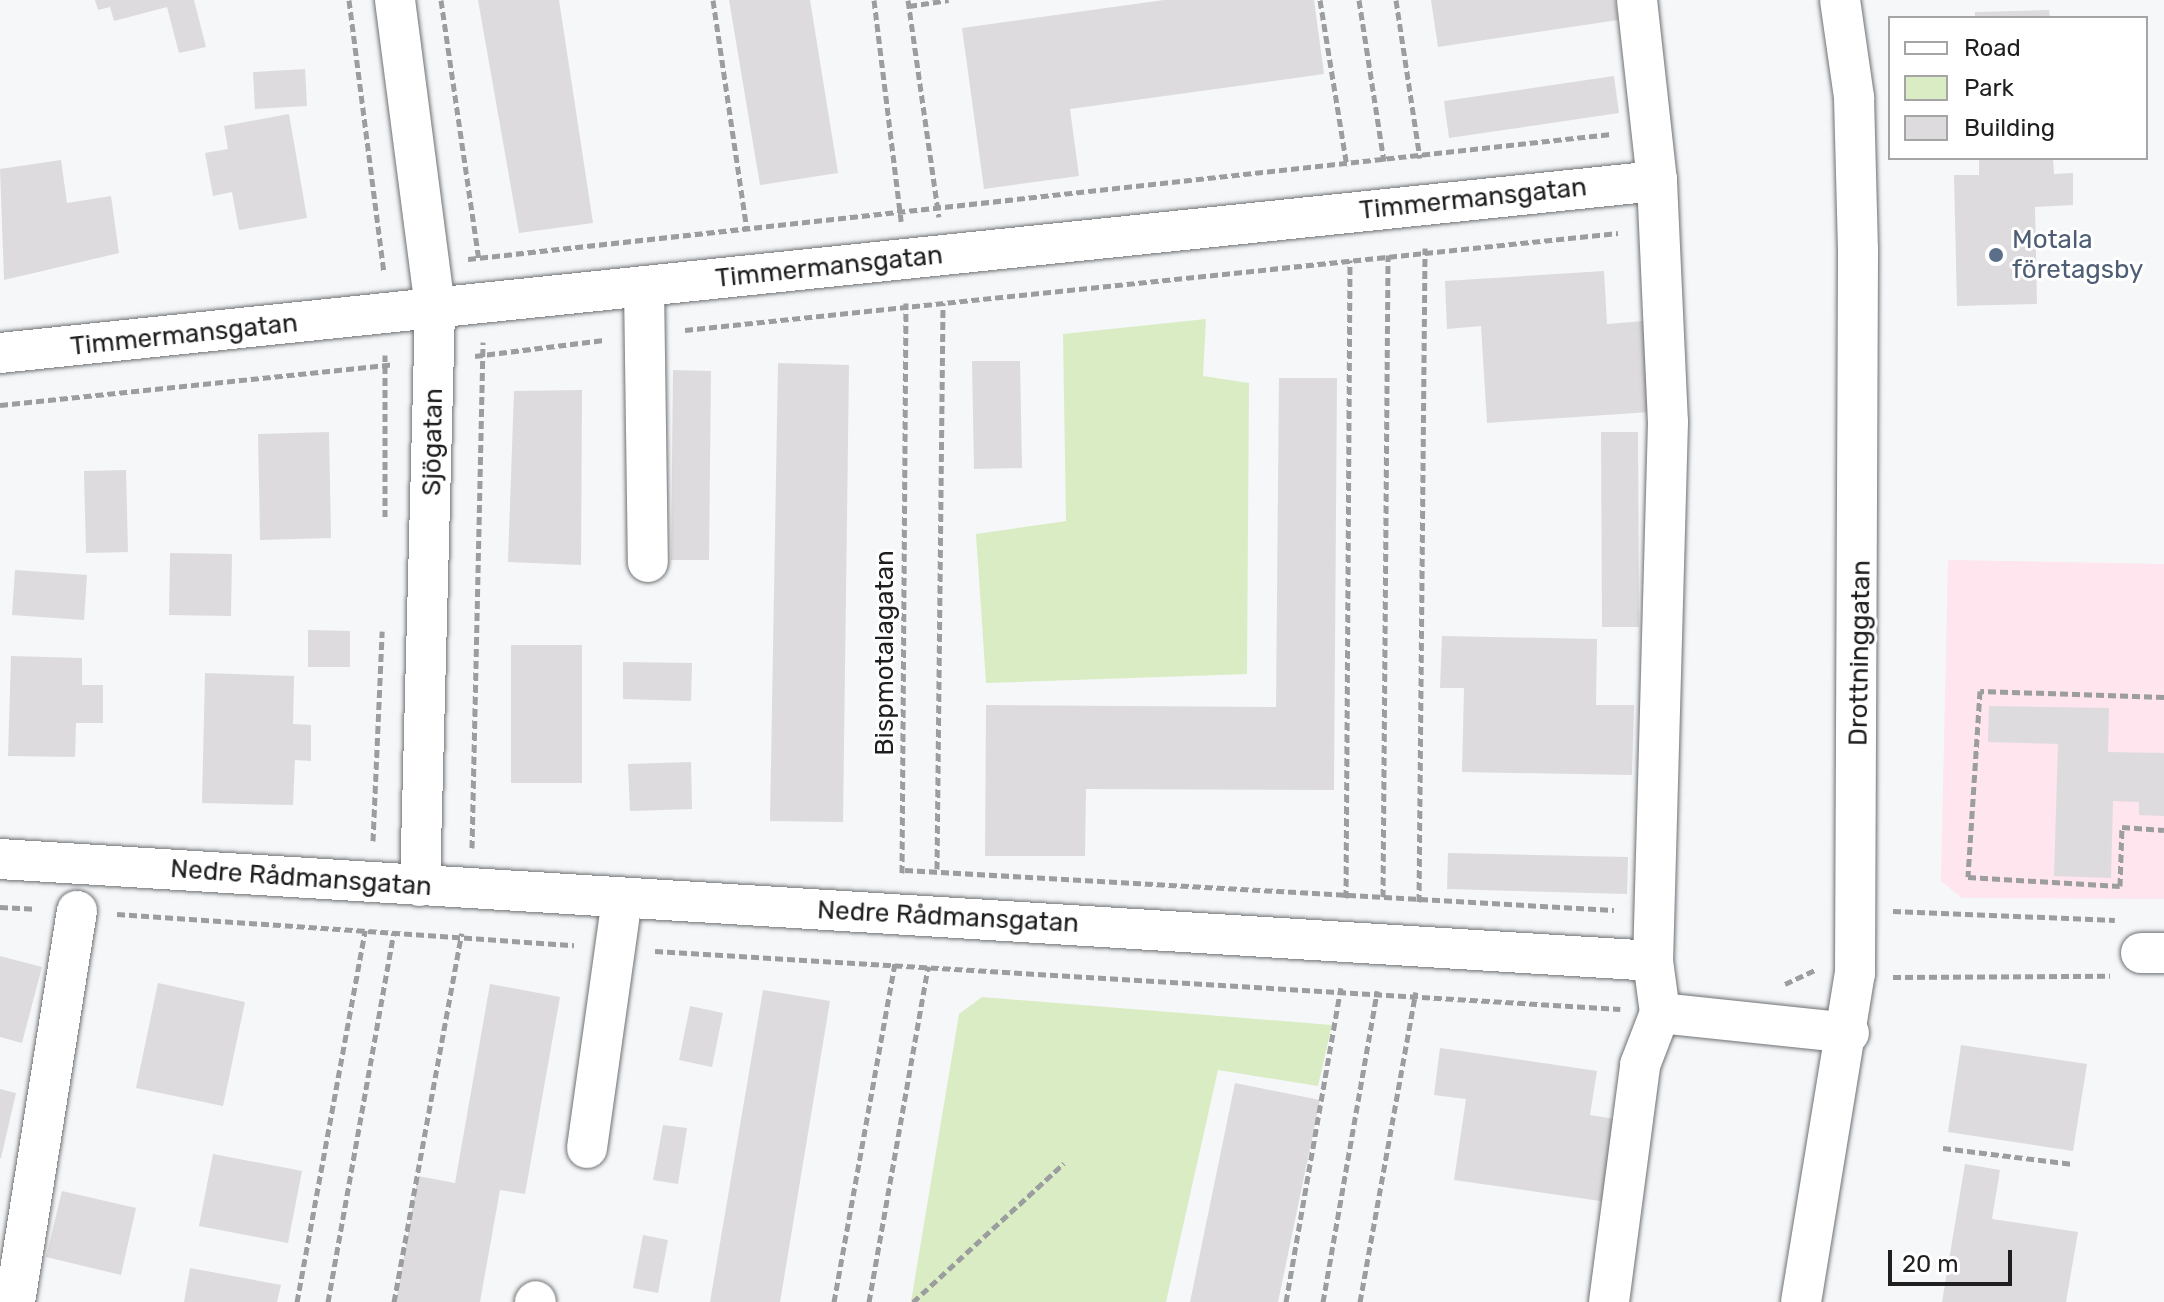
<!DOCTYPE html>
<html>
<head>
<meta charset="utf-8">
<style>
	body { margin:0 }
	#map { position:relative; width:2164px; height:1302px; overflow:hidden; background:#f5f7f9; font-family:Rubik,sans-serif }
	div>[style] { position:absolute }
	.education>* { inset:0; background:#fee5ee }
	.green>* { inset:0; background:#daecc4 }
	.building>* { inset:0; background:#dddbde }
	.path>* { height:5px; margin-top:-2.5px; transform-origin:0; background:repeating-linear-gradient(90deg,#9b9d9e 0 8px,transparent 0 12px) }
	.roads { filter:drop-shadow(0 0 2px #6f7173) drop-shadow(0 0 2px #6f7173) }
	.minor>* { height:40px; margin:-20px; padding:0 20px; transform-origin:20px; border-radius:20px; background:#fff }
	.dots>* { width:22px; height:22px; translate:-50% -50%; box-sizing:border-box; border:4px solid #fff; border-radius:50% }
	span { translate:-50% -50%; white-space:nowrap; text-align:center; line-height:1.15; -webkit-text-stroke:6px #fff; paint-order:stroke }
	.street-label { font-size:26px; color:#1f1f20 }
	.service-label { font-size:26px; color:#4e5e75 }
	.left { translate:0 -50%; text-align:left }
	.legend { position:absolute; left:1888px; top:16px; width:260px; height:144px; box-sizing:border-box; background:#fff; border:2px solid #a5a5a6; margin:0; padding:10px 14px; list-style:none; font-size:24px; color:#1f1f20 }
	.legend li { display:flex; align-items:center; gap:16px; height:40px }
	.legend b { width:40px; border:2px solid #a5a5a6 }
	.scale { position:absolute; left:1888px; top:1250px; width:124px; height:36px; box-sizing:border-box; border:4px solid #1f1f20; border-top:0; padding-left:10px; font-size:24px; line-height:28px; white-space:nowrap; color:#1f1f20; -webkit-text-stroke:6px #fff; paint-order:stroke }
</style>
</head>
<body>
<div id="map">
	<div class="education">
		<i style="clip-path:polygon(1948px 560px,2164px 564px,2164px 899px,1962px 898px,1941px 881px)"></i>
	</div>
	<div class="green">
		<i style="clip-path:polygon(1206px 319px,1203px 376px,1249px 383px,1247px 674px,986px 683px,976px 534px,1066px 521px,1063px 334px)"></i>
		<i style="clip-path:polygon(982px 997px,1332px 1025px,1318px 1086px,1218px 1070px,1166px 1302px,911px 1302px,959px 1014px)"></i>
	</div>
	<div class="building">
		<i style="clip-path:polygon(95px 0,194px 0,206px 47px,179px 53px,167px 7px,114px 21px,110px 7px,98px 10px)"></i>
		<i style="clip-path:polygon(478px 0,559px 0,593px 223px,519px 233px)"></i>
		<i style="clip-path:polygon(729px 0,810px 0,838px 173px,760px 185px)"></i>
		<i style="clip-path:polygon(1164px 0,1314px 0,1324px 74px,1070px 109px,1079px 176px,984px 189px,962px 28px)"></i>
		<i style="clip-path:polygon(1431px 0,1615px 0,1618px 20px,1438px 47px)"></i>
		<i style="clip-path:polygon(2049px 10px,2050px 18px,1975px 18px,1975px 12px)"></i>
		<i style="clip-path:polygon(305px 69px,307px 106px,255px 109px,253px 72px)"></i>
		<i style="clip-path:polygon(1614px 76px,1619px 113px,1449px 138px,1444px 101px)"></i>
		<i style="clip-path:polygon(289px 114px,307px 218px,239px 230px,232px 192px,213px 196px,205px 153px,228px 149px,224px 126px)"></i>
		<i style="clip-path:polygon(1979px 158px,2053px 158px,2054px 174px,2073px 173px,2073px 205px,2035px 207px,2037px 304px,1957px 306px,1954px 175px,1979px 175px)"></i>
		<i style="clip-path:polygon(61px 160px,67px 203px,111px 196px,119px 253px,4px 280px,0 169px)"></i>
		<i style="clip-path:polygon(1604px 271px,1607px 324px,1644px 321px,1650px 412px,1487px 423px,1481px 326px,1447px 329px,1445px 281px)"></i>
		<i style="clip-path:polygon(972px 361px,1020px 361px,1022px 468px,974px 469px)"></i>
		<i style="clip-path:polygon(778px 363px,849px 365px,843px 822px,770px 821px)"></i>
		<i style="clip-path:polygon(673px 370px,711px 371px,709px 560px,671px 560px)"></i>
		<i style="clip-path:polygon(1279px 378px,1337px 378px,1334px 790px,1086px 789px,1085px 856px,985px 856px,986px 705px,1276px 707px)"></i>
		<i style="clip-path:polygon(582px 390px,581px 565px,508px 562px,514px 391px)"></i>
		<i style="clip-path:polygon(329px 432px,331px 538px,260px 540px,258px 434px)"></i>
		<i style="clip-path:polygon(1601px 432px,1638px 432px,1639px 627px,1602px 627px)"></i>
		<i style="clip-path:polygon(126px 470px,128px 552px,86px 553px,84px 471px)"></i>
		<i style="clip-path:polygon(170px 553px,232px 554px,231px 616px,169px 615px)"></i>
		<i style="clip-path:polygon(15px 570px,87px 575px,84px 620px,12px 615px)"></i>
		<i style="clip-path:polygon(308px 630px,350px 631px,350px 667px,308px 667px)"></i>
		<i style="clip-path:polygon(1442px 636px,1597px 639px,1596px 705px,1634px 705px,1632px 775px,1462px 772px,1464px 688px,1440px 688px)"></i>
		<i style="clip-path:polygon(511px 645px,582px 645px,582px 783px,511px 783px)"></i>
		<i style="clip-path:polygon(11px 656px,82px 658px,82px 685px,103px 685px,103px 723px,76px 723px,75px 757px,8px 756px)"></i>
		<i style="clip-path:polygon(623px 662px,692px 663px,691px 701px,623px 699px)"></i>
		<i style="clip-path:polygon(205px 673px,294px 676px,293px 724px,311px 725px,311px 761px,295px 760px,293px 805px,202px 803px)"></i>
		<i style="clip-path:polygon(1989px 706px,2109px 708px,2108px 752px,2164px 753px,2164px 816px,2139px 815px,2139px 802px,2113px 801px,2111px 878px,2054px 876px,2058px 744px,1988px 742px)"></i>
		<i style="clip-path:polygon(691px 762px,692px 809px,630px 811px,628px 764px)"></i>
		<i style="clip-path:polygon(1448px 853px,1628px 857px,1627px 894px,1447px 889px)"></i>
		<i style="clip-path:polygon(0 956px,42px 967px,22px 1043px,0 1037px)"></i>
		<i style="clip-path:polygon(158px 983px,245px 1002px,223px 1106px,136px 1088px)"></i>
		<i style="clip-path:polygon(490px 984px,560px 997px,525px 1194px,500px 1190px,480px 1302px,396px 1302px,418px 1176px,455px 1183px)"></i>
		<i style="clip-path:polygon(763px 990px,830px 1001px,780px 1302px,710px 1302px)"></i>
		<i style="clip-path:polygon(690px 1006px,723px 1013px,712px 1067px,679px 1060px)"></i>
		<i style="clip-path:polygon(1961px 1045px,2087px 1064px,2073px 1151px,1948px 1132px)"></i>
		<i style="clip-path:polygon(1440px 1048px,1597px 1071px,1590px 1115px,1640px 1123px,1628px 1205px,1454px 1180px,1466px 1099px,1434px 1095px)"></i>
		<i style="clip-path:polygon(1235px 1083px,1320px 1100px,1278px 1302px,1190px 1302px)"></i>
		<i style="clip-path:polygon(0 1089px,16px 1093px,1px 1158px,0 1158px)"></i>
		<i style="clip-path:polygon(663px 1125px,687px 1128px,678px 1184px,653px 1180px)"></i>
		<i style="clip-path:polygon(213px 1154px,302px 1171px,288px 1243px,199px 1226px)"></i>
		<i style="clip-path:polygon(1965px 1164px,2000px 1170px,1992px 1219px,2078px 1232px,2066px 1302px,1942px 1302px)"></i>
		<i style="clip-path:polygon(62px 1191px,136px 1208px,121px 1275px,46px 1257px)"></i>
		<i style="clip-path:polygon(643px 1235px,668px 1240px,658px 1293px,633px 1288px)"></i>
		<i style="clip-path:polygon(190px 1268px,281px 1285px,277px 1302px,184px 1302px)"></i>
	</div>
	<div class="path">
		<i style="left:349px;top:0;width:275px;rotate:82.7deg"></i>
		<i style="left:441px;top:0;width:263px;rotate:81.7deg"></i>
		<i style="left:713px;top:0;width:232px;rotate:81.6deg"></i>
		<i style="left:874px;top:0;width:223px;rotate:83deg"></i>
		<i style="left:908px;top:0;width:219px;rotate:81.9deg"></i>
		<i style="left:1320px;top:0;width:168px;rotate:80.8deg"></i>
		<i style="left:1359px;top:0;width:163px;rotate:81.2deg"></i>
		<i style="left:1396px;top:0;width:160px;rotate:81.4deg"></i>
		<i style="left:909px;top:6px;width:40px;rotate:-8.5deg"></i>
		<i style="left:468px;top:259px;width:1150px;rotate:-6.24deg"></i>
		<i style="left:685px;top:330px;width:938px;rotate:-5.94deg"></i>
		<i style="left:475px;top:356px;width:130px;rotate:-7.1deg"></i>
		<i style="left:0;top:405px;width:396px;rotate:-5.9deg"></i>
		<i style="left:385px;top:517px;width:162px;rotate:-90deg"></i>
		<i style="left:2164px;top:697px;width:184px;rotate:-178.1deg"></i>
		<i style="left:1980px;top:691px;width:186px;rotate:93.7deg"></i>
		<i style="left:1968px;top:877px;width:152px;rotate:3.4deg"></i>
		<i style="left:2120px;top:886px;width:59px;rotate:-88.1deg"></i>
		<i style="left:2122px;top:827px;width:42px;rotate:4.1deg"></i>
		<i style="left:373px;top:841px;width:210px;rotate:-87.5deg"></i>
		<i style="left:472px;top:848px;width:506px;rotate:-88.75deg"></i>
		<i style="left:937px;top:869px;width:566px;rotate:-89.39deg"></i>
		<i style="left:905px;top:870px;width:710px;rotate:3.23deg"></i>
		<i style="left:902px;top:873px;width:570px;rotate:-89.6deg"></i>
		<i style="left:1383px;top:897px;width:642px;rotate:-89.55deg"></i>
		<i style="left:1346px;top:898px;width:638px;rotate:-89.64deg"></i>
		<i style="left:1419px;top:902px;width:654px;rotate:-89.47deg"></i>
		<i style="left:0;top:907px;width:35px;rotate:3deg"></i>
		<i style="left:1893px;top:911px;width:222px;rotate:2.3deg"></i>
		<i style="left:117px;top:914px;width:458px;rotate:3.9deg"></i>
		<i style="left:655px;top:951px;width:967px;rotate:3.44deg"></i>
		<i style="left:1893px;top:977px;width:217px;rotate:-0.3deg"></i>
		<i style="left:1785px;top:984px;width:33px;rotate:-25deg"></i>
		<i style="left:1943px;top:1148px;width:131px;rotate:7deg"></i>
		<i style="left:297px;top:1302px;width:378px;rotate:-79.6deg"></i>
		<i style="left:328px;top:1302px;width:375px;rotate:-79.9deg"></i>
		<i style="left:394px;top:1302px;width:375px;rotate:-79.6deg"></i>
		<i style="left:834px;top:1302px;width:344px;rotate:-79.8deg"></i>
		<i style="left:869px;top:1302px;width:341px;rotate:-80deg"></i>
		<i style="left:913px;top:1302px;width:205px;rotate:-42.6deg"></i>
		<i style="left:1286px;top:1302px;width:319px;rotate:-80.1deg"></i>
		<i style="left:1323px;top:1302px;width:316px;rotate:-80.1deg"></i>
		<i style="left:1360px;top:1302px;width:315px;rotate:-79.8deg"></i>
	</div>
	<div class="roads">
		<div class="minor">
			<i style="left:395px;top:0;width:313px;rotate:82.6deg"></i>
			<i style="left:435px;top:310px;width:576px;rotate:91.49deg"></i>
			<i style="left:1637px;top:0;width:182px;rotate:83.7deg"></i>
			<i style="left:1657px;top:181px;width:241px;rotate:87.4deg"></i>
			<i style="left:1668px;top:422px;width:539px;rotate:91.59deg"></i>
			<i style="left:644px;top:286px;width:276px;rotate:89.2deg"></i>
			<i style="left:0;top:353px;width:1666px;rotate:-5.93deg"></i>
			<i style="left:0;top:859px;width:1656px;rotate:3.53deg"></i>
			<i style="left:1653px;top:961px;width:52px;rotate:82.3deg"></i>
			<i style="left:1660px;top:1013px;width:190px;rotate:6deg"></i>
			<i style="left:2141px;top:953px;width:23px"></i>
			<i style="left:587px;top:1148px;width:250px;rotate:-82deg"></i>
			<i style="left:15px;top:1302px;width:396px;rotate:-81deg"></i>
			<i style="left:535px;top:1302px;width:1px;rotate:-45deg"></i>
			<i style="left:1609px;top:1302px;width:239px;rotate:-82.5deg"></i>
			<i style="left:1640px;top:1065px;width:56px;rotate:-69deg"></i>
			<i style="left:1801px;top:1302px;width:332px;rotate:-80.7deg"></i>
			<i style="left:1855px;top:974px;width:724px;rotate:-89.76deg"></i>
			<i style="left:1858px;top:250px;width:153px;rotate:-91.5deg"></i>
			<i style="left:1854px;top:97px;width:98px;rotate:-98.2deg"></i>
		</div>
	</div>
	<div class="dots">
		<i style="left:1996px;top:255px;background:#5c6f8a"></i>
	</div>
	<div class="street-label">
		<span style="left:1473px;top:199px;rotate:-6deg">Timmermansgatan</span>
		<span style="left:829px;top:267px;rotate:-6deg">Timmermansgatan</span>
		<span style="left:184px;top:335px;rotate:-6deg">Timmermansgatan</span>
		<span style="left:433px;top:442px;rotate:-89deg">Sjögatan</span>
		<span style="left:885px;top:653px;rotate:-90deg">Bispmotalagatan</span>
		<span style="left:1860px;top:653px;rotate:-89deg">Drottninggatan</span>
		<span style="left:301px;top:878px;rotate:4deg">Nedre Rådmansgatan</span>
		<span style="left:948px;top:917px;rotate:3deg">Nedre Rådmansgatan</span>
	</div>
	<div class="service-label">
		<span class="left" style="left:2012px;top:255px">Motala<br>företagsby</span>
	</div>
	<ul class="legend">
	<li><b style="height:10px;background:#fff"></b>Road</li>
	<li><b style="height:22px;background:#daecc4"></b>Park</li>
	<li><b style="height:22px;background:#dddbde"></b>Building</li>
	</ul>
	<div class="scale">20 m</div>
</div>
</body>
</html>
